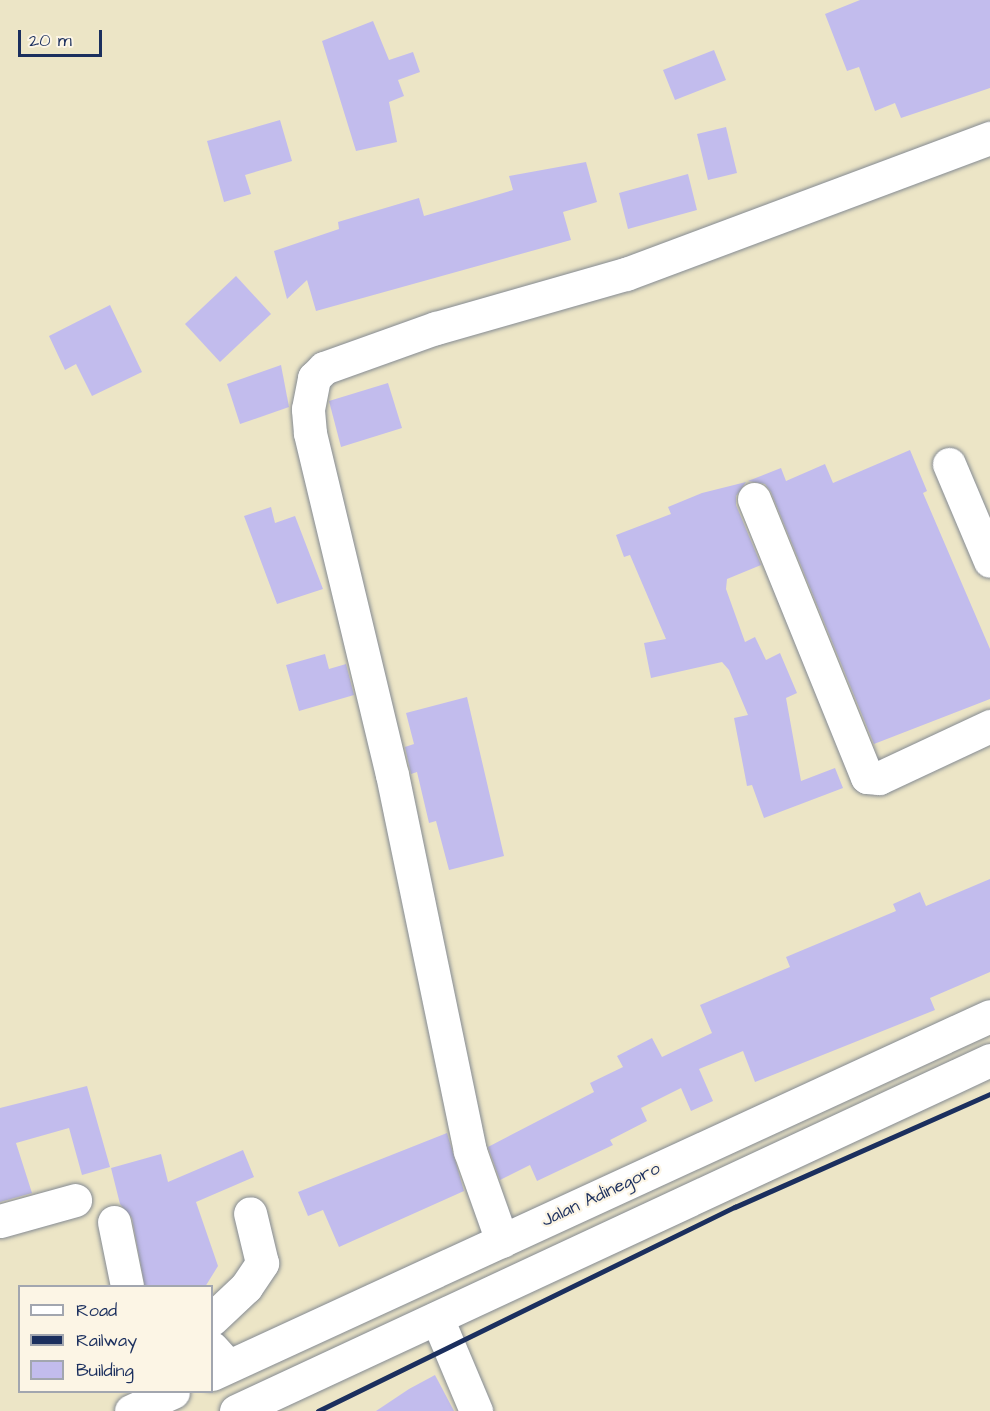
<!DOCTYPE html>
<html>
<head>
<meta charset="utf-8">
<style>
	body { margin:0 }
	#map { position:relative; width:990px; height:1411px; overflow:hidden; background:#ece5c6; font-family:"Architects Daughter",sans-serif }
	div>[style] { position:absolute }
	.building>* { inset:0; background:#c2bced }
	.roads { filter:drop-shadow(0 0 2px #848a92) drop-shadow(0 0 2px #848a92) }
	.minor>* { height:33px; margin:-16.5px; padding:0 16.5px; transform-origin:16.5px; border-radius:16.5px; background:#fff }
	.highway>* { height:33px; margin:-16.5px; padding:0 16.5px; transform-origin:16.5px; border-radius:16.5px; background:#fff }
	.rail>* { height:4.5px; margin:-2.25px; padding:0 2.25px; transform-origin:2.25px; border-radius:2.25px; background:#1b2f5e }
	span { translate:-50% -50%; white-space:nowrap; text-align:center; line-height:1.15; -webkit-text-stroke:4.5px #fcf5e5; paint-order:stroke }
	.street-label { font-size:18px; color:#1b2f5e }
	.legend { position:absolute; left:18px; top:1285px; width:195px; height:108px; box-sizing:border-box; background:#fcf5e5; border:2px solid #a2a6af; margin:0; padding:8px 10px; list-style:none; font-size:18px; color:#1b2f5e }
	.legend li { display:flex; align-items:center; gap:12px; height:30px }
	.legend b { width:30px; border:2px solid #a2a6af }
	.scale { position:absolute; left:18px; top:30px; width:84px; height:27px; box-sizing:border-box; border:3px solid #1b2f5e; border-top:0; padding-left:8px; font-size:18px; line-height:21px; white-space:nowrap; color:#1b2f5e; -webkit-text-stroke:4px #fcf5e5; paint-order:stroke }
</style>
</head>
<body>
<div id="map">
	<div class="building">
		<i style="clip-path:polygon(860px 0,990px 0,990px 88px,901px 118px,895px 103px,875px 111px,859px 67px,847px 71px,825px 14px)"></i>
		<i style="clip-path:polygon(373px 21px,389px 60px,413px 52px,420px 72px,398px 80px,404px 96px,389px 102px,397px 142px,356px 151px,322px 41px)"></i>
		<i style="clip-path:polygon(714px 50px,726px 80px,675px 100px,663px 70px)"></i>
		<i style="clip-path:polygon(280px 120px,292px 161px,245px 175px,251px 194px,224px 202px,207px 141px)"></i>
		<i style="clip-path:polygon(726px 127px,737px 173px,708px 180px,697px 134px)"></i>
		<i style="clip-path:polygon(586px 162px,597px 202px,563px 212px,571px 240px,316px 311px,307px 280px,287px 299px,274px 251px,339px 229px,338px 222px,419px 198px,424px 216px,513px 190px,509px 176px)"></i>
		<i style="clip-path:polygon(688px 174px,697px 210px,628px 229px,619px 193px)"></i>
		<i style="clip-path:polygon(236px 276px,271px 314px,220px 362px,185px 324px)"></i>
		<i style="clip-path:polygon(110px 305px,142px 372px,92px 396px,76px 364px,65px 370px,49px 336px)"></i>
		<i style="clip-path:polygon(281px 365px,289px 407px,240px 424px,227px 384px)"></i>
		<i style="clip-path:polygon(388px 383px,402px 428px,341px 447px,329px 401px)"></i>
		<i style="clip-path:polygon(910px 450px,927px 491px,923px 493px,990px 649px,990px 699px,874px 744px,771px 492px,765px 484px,748px 481px,781px 468px,786px 481px,825px 464px,833px 483px)"></i>
		<i style="clip-path:polygon(746px 482px,736px 496px,736px 505px,761px 565px,727px 579px,726px 589px,745px 642px,755px 637px,766px 660px,780px 653px,797px 693px,786px 698px,801px 781px,835px 768px,843px 788px,764px 818px,752px 785px,747px 786px,734px 718px,748px 715px,729px 670px,722px 662px,651px 678px,644px 643px,666px 639px,630px 555px,624px 557px,616px 535px,671px 514px,668px 507px,702px 493px)"></i>
		<i style="clip-path:polygon(271px 507px,275px 523px,295px 516px,323px 589px,277px 604px,244px 516px)"></i>
		<i style="clip-path:polygon(325px 654px,329px 669px,346px 664px,354px 695px,299px 711px,286px 665px)"></i>
		<i style="clip-path:polygon(467px 697px,504px 856px,449px 870px,436px 821px,429px 823px,417px 772px,411px 774px,405px 747px,414px 744px,406px 713px)"></i>
		<i style="clip-path:polygon(990px 879px,990px 972px,930px 998px,935px 1010px,755px 1082px,743px 1051px,699px 1069px,713px 1101px,691px 1111px,681px 1088px,641px 1108px,647px 1121px,610px 1140px,613px 1145px,537px 1181px,530px 1165px,500px 1180px,488px 1147px,594px 1092px,590px 1083px,623px 1067px,617px 1056px,652px 1038px,662px 1057px,712px 1033px,700px 1005px,790px 967px,786px 957px,896px 911px,893px 904px,920px 892px,926px 906px)"></i>
		<i style="clip-path:polygon(87px 1086px,110px 1167px,82px 1175px,69px 1128px,16px 1143px,32px 1193px,0 1202px,0 1108px)"></i>
		<i style="clip-path:polygon(447px 1133px,464px 1191px,339px 1247px,323px 1210px,308px 1216px,298px 1192px)"></i>
		<i style="clip-path:polygon(243px 1150px,254px 1177px,196px 1202px,218px 1266px,205px 1287px,145px 1287px,132px 1218px,120px 1204px,111px 1168px,161px 1154px,168px 1182px)"></i>
		<i style="clip-path:polygon(435px 1375px,454px 1411px,376px 1411px,409px 1389px)"></i>
	</div>
	<div class="roads">
		<div class="minor">
			<i style="left:949px;top:464px;width:105px;rotate:67.1deg"></i>
			<i style="left:754px;top:499px;width:300px;rotate:67.9deg"></i>
			<i style="left:867px;top:777px;width:12px;rotate:5deg"></i>
			<i style="left:879px;top:778px;width:123px;rotate:-25.1deg"></i>
			<i style="left:0;top:1221px;width:78px;rotate:-15.6deg"></i>
			<i style="left:114px;top:1222px;width:65px;rotate:78.5deg"></i>
			<i style="left:502px;top:1241px;width:96px;rotate:-109.6deg"></i>
			<i style="left:470px;top:1151px;width:384px;rotate:-101.7deg"></i>
			<i style="left:392px;top:775px;width:352px;rotate:-103.5deg"></i>
			<i style="left:310px;top:433px;width:24px;rotate:-95deg"></i>
			<i style="left:308px;top:409px;width:32px;rotate:-79deg"></i>
			<i style="left:314px;top:378px;width:14px;rotate:-45deg"></i>
			<i style="left:324px;top:368px;width:119px;rotate:-19.7deg"></i>
			<i style="left:436px;top:328px;width:198px;rotate:-15.9deg"></i>
			<i style="left:626px;top:274px;width:389px;rotate:-20.5deg"></i>
			<i style="left:437px;top:1318px;width:101px;rotate:67.2deg"></i>
			<i style="left:212px;top:1319px;width:47px;rotate:-43.3deg"></i>
			<i style="left:246px;top:1287px;width:29px;rotate:-56deg"></i>
			<i style="left:262px;top:1263px;width:51px;rotate:-103.5deg"></i>
			<i style="left:212px;top:1348px;width:24px;rotate:48deg"></i>
		</div>
		<div class="highway">
			<i style="left:212px;top:1374px;width:856px;rotate:-24.71deg"></i>
			<i style="left:131px;top:1411px;width:46px;rotate:-24.3deg"></i>
			<i style="left:236px;top:1411px;width:832px;rotate:-24.96deg"></i>
		</div>
	</div>
	<div class="rail">
		<i style="left:318px;top:1411px;width:464px;rotate:-26.1deg"></i>
		<i style="left:735px;top:1207px;width:279px;rotate:-23.9deg"></i>
	</div>
	<div class="street-label">
		<span style="left:601px;top:1195px;rotate:-25deg">Jalan Adinegoro</span>
	</div>
	<ul class="legend">
	<li><b style="height:8px;background:#fff"></b>Road</li>
	<li><b style="height:8px;background:#1b2f5e"></b>Railway</li>
	<li><b style="height:16px;background:#c2bced"></b>Building</li>
	</ul>
	<div class="scale">20 m</div>
</div>
</body>
</html>
